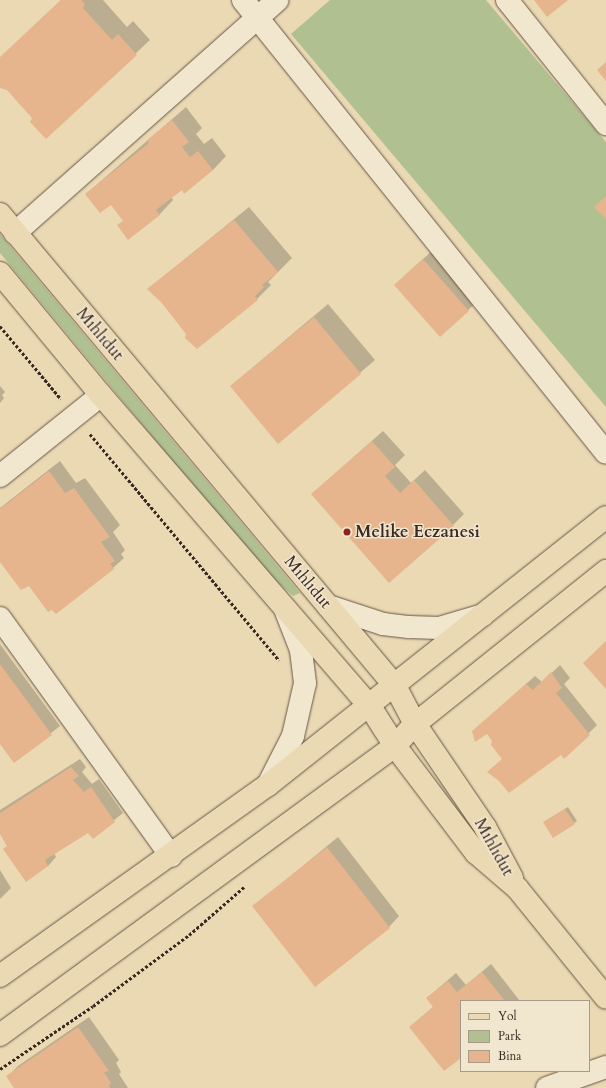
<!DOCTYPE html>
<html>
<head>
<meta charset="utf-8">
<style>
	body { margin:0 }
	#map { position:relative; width:606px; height:1088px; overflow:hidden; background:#ead9b3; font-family:Cardo,serif }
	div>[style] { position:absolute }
	.green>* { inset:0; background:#b1c091 }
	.shadow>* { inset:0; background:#0003 }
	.building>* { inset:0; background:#e6b48d }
	.path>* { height:2.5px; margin-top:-1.25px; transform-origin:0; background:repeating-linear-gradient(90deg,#3b2923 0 3px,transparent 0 5px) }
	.roads { filter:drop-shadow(0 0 1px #675547) drop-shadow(0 0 1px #675547) }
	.minor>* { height:22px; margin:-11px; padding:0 11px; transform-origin:11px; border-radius:11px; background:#f1e6ce }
	.major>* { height:22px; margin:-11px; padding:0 11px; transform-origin:11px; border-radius:11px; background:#ead9b3 }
	.dots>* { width:11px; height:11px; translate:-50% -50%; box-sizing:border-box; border:2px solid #f1e6ce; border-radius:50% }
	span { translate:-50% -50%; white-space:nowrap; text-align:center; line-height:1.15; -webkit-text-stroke:3px #f1e6ce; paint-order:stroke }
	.street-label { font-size:17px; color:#3b2923 }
	.poi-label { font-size:17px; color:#3b2923; font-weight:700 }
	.left { translate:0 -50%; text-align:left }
	.legend { position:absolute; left:460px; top:1000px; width:130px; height:72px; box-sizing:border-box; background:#f1e6ce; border:1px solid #a89a8a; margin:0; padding:5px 7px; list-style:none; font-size:12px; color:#3b2923 }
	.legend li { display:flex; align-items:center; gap:8px; height:20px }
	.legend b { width:20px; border:1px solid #a89a8a }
</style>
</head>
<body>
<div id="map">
	<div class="green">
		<i style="clip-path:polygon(330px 0,486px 0,606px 142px,606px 407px,291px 34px)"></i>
		<i style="clip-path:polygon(0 234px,300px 593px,293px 596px,262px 569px,0 253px)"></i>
	</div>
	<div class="shadow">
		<i style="clip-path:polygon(61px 0,103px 0,127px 27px,133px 21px,150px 40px,46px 137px,33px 118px,7px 89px,0 87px,0 58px)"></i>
		<i style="clip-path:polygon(186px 107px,202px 128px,196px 134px,204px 144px,212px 138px,226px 156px,213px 170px,171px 197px,173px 200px,160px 214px,129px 238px,124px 220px,111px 204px,86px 194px)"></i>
		<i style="clip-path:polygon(249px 207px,292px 258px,268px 282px,271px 285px,257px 299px,187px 334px,162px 302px,148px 289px)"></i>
		<i style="clip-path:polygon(432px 251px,477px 302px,440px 335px,404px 276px)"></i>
		<i style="clip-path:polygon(328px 304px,375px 360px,278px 443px,231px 386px)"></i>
		<i style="clip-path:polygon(0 386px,5px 392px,2px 395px,4px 398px,0 403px)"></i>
		<i style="clip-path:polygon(383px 431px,405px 455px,395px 465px,411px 483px,425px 470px,464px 514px,453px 525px,312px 494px)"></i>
		<i style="clip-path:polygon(60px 461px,76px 483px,85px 478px,120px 525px,113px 532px,125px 550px,121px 554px,124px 558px,113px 568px,29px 585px,0 560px,0 508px)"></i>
		<i style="clip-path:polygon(0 644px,60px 726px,14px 762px,0 742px)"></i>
		<i style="clip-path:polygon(560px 665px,570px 678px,564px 684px,597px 725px,565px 757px,562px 753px,503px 759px,482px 723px,535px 676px,542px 682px)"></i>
		<i style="clip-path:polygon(80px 759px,86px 767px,82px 772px,92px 784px,99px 779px,123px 813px,93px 837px,88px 831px,54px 853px,56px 857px,48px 866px,26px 880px,0 833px,0 810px)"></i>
		<i style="clip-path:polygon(568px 807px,577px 821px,574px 823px,547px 820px)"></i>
		<i style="clip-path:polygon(338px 837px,399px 916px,389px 927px,253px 907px)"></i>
		<i style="clip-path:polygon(0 870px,11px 888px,0 899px)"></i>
		<i style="clip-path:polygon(491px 964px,520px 1001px,461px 1001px,461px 1056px,410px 1027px,434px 1006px,427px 998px,456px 973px,466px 985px)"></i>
		<i style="clip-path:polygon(89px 1017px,119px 1060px,116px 1063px,121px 1072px,119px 1074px,128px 1088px,16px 1088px,8px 1076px,18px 1066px)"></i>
	</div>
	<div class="building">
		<i style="clip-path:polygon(61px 0,81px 0,85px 4px,83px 8px,112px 40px,118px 34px,137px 55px,46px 139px,30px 122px,32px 118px,7px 90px,0 88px,0 57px)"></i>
		<i style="clip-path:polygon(534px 0,568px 0,547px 17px)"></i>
		<i style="clip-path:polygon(606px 62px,606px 81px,597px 70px)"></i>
		<i style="clip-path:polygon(172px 120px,189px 142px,182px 147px,190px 157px,198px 151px,213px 170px,184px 194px,182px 190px,156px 210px,160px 215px,128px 240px,117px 225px,123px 221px,111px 205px,100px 213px,85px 194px,149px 143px,147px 140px)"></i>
		<i style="clip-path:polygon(606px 196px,606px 219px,594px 207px)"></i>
		<i style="clip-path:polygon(234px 220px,278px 272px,262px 285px,264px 287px,255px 296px,258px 300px,197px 349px,185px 338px,186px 334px,161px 302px,147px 289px)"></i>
		<i style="clip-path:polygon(423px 259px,469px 311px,440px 337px,394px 285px)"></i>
		<i style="clip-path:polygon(314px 317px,361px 374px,278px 444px,230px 386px)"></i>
		<i style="clip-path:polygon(372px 441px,395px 467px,385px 476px,400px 493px,414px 480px,454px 526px,389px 583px,311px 494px)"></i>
		<i style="clip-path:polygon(49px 471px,65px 493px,74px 488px,110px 537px,101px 542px,115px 561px,110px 564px,114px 569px,56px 614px,52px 610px,48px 612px,29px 586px,21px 590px,0 562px,0 509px)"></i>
		<i style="clip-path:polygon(606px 641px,606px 689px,583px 663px)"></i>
		<i style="clip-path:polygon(0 664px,52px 735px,14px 763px,0 744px)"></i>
		<i style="clip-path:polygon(551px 672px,562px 688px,556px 693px,590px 735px,564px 759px,561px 755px,509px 793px,499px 781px,487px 772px,502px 759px,491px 745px,492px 741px,487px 734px,475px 742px,472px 731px,526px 684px,533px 690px)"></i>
		<i style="clip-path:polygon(71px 767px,79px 776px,73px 780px,84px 792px,91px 787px,115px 822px,93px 839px,88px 833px,45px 860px,48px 866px,26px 882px,3px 849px,7px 846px,0 834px,0 813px)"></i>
		<i style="clip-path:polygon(565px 809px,575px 824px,553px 838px,543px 822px)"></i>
		<i style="clip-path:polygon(327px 847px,390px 928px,315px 987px,252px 906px)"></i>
		<i style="clip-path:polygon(482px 972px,505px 1001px,461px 1001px,461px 1058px,444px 1071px,409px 1027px,433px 1007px,426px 998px,448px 981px,457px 992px)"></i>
		<i style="clip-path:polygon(78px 1027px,109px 1071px,104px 1072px,111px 1083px,109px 1085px,110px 1088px,14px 1088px,6px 1076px)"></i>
	</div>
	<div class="path">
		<i style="left:0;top:326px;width:95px;rotate:50.1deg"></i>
		<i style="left:90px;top:434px;width:295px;rotate:50.1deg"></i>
		<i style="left:0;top:1069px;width:112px;rotate:-34.1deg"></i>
		<i style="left:93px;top:1006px;width:119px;rotate:-36.5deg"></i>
		<i style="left:189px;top:935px;width:73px;rotate:-41.1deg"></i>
	</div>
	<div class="roads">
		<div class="minor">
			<i style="left:243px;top:0;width:580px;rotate:51.29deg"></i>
			<i style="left:507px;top:0;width:159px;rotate:51.4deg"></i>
			<i style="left:15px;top:233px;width:351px;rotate:-41.6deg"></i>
			<i style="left:0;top:476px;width:129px;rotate:-38.7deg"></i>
			<i style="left:328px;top:606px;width:58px;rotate:18.1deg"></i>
			<i style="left:383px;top:624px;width:26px;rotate:7deg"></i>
			<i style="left:409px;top:627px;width:30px;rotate:2deg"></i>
			<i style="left:439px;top:628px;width:46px;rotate:-16.5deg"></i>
			<i style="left:0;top:618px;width:293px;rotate:54.3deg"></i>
			<i style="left:268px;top:785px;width:55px;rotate:-63deg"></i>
			<i style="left:293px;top:736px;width:54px;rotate:-77.2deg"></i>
			<i style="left:305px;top:683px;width:33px;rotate:-97deg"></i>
			<i style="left:301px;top:650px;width:44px;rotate:-111.3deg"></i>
			<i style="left:547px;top:1088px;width:63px;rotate:-19.6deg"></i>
		</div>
		<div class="major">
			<i style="left:0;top:214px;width:615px;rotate:50.08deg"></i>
			<i style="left:395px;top:686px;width:43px;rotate:62.2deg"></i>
			<i style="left:415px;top:724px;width:125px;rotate:55.8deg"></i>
			<i style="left:485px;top:827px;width:58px;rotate:62.1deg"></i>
			<i style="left:0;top:273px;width:158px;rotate:50.4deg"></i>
			<i style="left:101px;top:395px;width:410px;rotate:49.2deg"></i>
			<i style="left:369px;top:705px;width:49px;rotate:57.6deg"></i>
			<i style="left:395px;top:746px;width:134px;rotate:52.9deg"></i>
			<i style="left:476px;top:853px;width:54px;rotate:40.5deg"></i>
			<i style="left:517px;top:888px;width:141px;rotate:51deg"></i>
			<i style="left:0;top:976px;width:329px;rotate:-35.5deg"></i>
			<i style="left:268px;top:785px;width:431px;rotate:-38.4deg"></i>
			<i style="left:0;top:1035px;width:489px;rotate:-36.2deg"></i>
			<i style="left:395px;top:746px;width:30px;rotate:-48deg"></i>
			<i style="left:415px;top:724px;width:245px;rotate:-38.7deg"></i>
		</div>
	</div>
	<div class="dots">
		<i style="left:347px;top:532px;background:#8f2418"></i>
	</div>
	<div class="street-label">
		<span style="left:100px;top:334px;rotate:50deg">Mıhlıdut</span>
		<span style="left:308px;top:582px;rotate:50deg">Mıhlıdut</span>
		<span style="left:494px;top:847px;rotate:61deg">Mıhlıdut</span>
	</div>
	<div class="poi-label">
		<span class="left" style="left:355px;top:532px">Melike Eczanesi</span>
	</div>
	<ul class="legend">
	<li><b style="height:5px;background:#ead9b3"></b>Yol</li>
	<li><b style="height:11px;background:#b1c091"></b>Park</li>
	<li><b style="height:11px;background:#e6b48d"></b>Bina</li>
	</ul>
</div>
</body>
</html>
